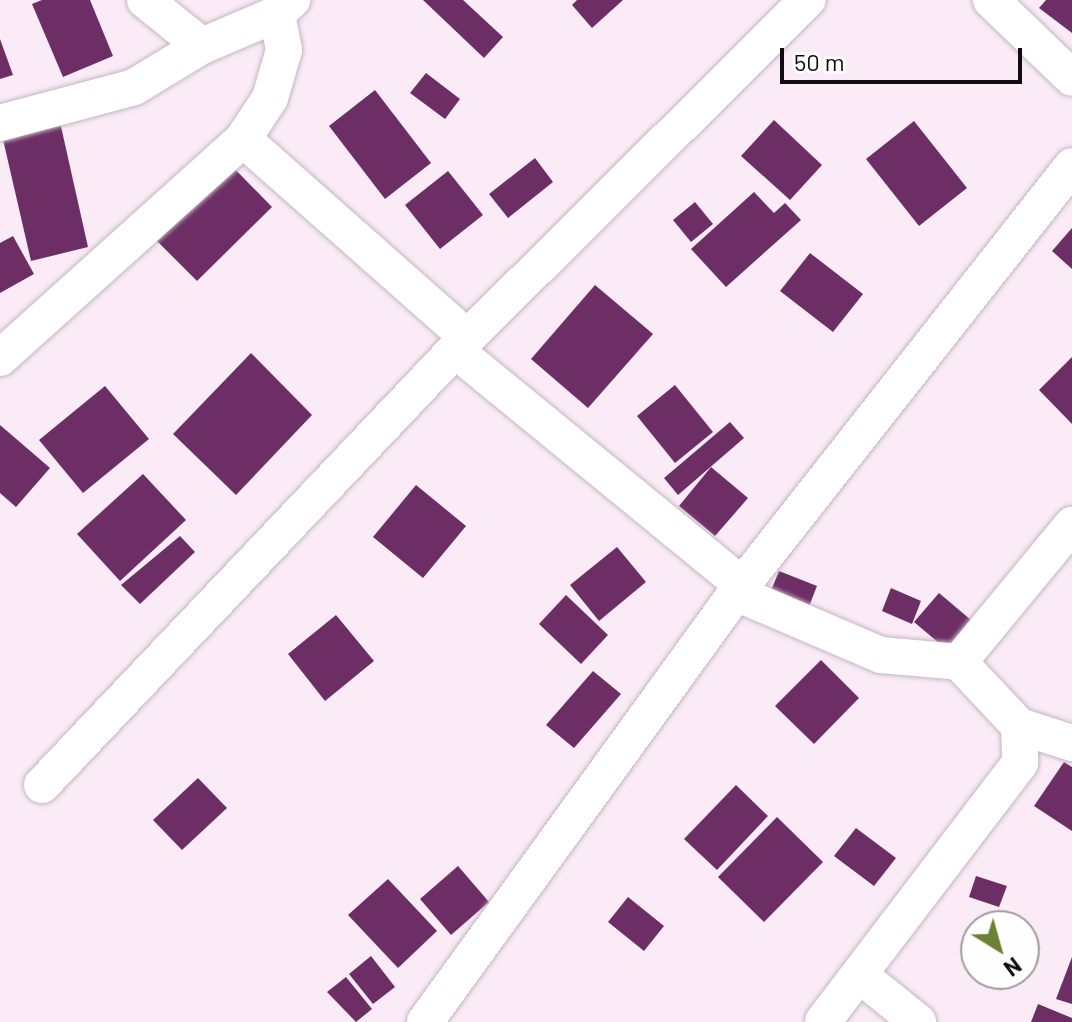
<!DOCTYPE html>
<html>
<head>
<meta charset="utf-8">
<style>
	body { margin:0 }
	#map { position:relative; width:1072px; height:1022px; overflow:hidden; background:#faebf7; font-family:Barlow,sans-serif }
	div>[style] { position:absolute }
	.building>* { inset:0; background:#6d2e65 }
	.roads { filter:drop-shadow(0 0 2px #c4b6c1) drop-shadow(0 0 2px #c4b6c1) }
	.minor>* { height:36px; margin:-18px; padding:0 18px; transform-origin:18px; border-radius:18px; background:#fff }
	span { translate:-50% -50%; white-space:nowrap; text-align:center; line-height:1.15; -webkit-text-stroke:8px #fefefe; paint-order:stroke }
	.north { position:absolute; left:960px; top:910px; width:80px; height:80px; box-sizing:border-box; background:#fefefe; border:2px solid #9f9d9f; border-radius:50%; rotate:143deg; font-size:22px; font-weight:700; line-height:32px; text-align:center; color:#110c10 }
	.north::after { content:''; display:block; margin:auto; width:28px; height:36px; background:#6c8132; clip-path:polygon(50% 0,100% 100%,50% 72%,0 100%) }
	.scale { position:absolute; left:780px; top:48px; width:242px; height:36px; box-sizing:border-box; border:4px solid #110c10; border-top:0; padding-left:10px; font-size:24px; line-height:28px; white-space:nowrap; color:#110c10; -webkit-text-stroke:6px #fefefe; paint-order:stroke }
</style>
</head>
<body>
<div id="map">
	<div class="building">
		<i style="clip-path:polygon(42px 0,90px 0,113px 56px,63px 77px,32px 4px)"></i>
		<i style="clip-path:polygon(423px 0,463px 0,503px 37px,484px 58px)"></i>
		<i style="clip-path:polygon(577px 0,623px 0,592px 28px,572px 5px)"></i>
		<i style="clip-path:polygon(1046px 0,1072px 0,1072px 33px,1039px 8px)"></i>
		<i style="clip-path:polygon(0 39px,13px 75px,0 79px)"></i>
		<i style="clip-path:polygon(426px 73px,460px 99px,445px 119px,410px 93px)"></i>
		<i style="clip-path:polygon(375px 90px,431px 163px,385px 199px,329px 126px)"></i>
		<i style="clip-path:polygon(774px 120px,822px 165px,790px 200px,741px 156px)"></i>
		<i style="clip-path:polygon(914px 121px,967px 188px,919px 226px,866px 159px)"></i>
		<i style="clip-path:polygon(60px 122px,88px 247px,31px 261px,2px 135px)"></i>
		<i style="clip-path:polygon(535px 158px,553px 182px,508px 218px,489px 194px)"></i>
		<i style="clip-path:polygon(228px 162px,272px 207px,197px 281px,152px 236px)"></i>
		<i style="clip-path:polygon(448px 171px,483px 215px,440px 249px,405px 205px)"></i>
		<i style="clip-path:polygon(754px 192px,774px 213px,785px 203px,801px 220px,726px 287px,691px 249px)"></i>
		<i style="clip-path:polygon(695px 202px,713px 224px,691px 242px,673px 220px)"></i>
		<i style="clip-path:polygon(1072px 228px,1072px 269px,1052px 251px)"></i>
		<i style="clip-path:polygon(13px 236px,34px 274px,0 293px,0 243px)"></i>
		<i style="clip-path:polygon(810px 253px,863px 294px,833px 332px,780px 291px)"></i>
		<i style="clip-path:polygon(595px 285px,653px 334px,588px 408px,531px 359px)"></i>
		<i style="clip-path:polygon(251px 353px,312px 415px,236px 495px,173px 434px)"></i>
		<i style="clip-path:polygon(1072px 357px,1072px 424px,1039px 390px)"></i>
		<i style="clip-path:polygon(675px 385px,713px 432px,675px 463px,637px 416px)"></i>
		<i style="clip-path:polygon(105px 386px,149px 439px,83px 493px,39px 440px)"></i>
		<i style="clip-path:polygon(730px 422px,744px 438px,678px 495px,664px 478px)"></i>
		<i style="clip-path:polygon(0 425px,50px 468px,16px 507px,0 493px)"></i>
		<i style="clip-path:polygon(711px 467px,748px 498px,715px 536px,679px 506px)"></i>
		<i style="clip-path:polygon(143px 474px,186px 520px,120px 581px,77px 534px)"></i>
		<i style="clip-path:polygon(416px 485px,466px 526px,423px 578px,373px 537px)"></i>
		<i style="clip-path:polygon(180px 536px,195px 552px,140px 604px,121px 585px)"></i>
		<i style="clip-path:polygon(617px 547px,646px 582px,599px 621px,570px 585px)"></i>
		<i style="clip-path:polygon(779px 571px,817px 586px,808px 609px,770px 593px)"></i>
		<i style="clip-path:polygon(891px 588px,921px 601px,912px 624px,882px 611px)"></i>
		<i style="clip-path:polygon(939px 593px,971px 620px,946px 649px,914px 622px)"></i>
		<i style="clip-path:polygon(566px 595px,608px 635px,581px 664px,539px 624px)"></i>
		<i style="clip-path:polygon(336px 615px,374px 661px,325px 701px,288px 654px)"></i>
		<i style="clip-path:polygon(821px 660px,859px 698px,814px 744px,775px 706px)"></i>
		<i style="clip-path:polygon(593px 671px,621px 694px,574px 748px,546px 725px)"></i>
		<i style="clip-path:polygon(1064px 762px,1072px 767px,1072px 831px,1034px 806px)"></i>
		<i style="clip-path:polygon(198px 778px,227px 808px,182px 850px,153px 820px)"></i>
		<i style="clip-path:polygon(736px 785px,768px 816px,717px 870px,684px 839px)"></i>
		<i style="clip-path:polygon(777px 817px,823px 862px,764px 922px,718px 877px)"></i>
		<i style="clip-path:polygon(856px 828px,896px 858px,874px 886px,834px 856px)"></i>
		<i style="clip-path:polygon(458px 866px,489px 902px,451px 935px,420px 899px)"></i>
		<i style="clip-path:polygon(976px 876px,1007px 886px,999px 907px,969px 897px)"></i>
		<i style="clip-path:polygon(388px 879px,437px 931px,398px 968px,348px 915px)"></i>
		<i style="clip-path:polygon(628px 897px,664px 926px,644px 951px,608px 922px)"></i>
		<i style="clip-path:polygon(371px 956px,395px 987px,373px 1004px,349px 974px)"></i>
		<i style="clip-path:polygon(1072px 957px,1072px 1004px,1056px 999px)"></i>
		<i style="clip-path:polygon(346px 977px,372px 1009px,356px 1022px,327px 992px)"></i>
		<i style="clip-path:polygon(1038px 1004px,1072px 1018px,1072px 1022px,1031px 1022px)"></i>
	</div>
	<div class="roads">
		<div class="minor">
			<i style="left:145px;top:0;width:73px;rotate:38.9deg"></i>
			<i style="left:991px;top:0;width:112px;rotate:43.9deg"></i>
			<i style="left:0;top:123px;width:139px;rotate:-15deg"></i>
			<i style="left:134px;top:87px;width:79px;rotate:-31.1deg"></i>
			<i style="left:202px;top:46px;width:82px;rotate:-23.1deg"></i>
			<i style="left:277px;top:14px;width:21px;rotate:-43deg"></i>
			<i style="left:243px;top:139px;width:299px;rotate:41.5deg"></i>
			<i style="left:455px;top:350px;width:371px;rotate:39.3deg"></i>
			<i style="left:0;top:358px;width:327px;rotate:-42deg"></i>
			<i style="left:243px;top:139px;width:49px;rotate:-56.6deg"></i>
			<i style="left:270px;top:98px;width:50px;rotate:-73.7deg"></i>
			<i style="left:284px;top:50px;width:37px;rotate:-101deg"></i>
			<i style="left:736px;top:593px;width:158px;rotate:23.2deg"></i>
			<i style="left:881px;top:655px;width:78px;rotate:5.1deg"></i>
			<i style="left:959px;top:662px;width:88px;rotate:46.8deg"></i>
			<i style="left:1019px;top:726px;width:37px;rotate:88deg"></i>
			<i style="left:1020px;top:763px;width:325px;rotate:127.3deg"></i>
			<i style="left:959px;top:662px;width:178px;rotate:-50.5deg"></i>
			<i style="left:1019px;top:726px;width:56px;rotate:17.8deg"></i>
			<i style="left:42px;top:785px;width:600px;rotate:-46.49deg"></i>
			<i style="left:455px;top:350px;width:497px;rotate:-44.8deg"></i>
			<i style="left:862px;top:977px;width:72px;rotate:38.8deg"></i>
			<i style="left:425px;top:1022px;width:530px;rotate:-54.06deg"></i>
			<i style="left:736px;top:593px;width:543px;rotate:-51.8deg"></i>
		</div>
	</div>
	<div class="north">N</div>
	<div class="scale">50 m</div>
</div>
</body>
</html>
